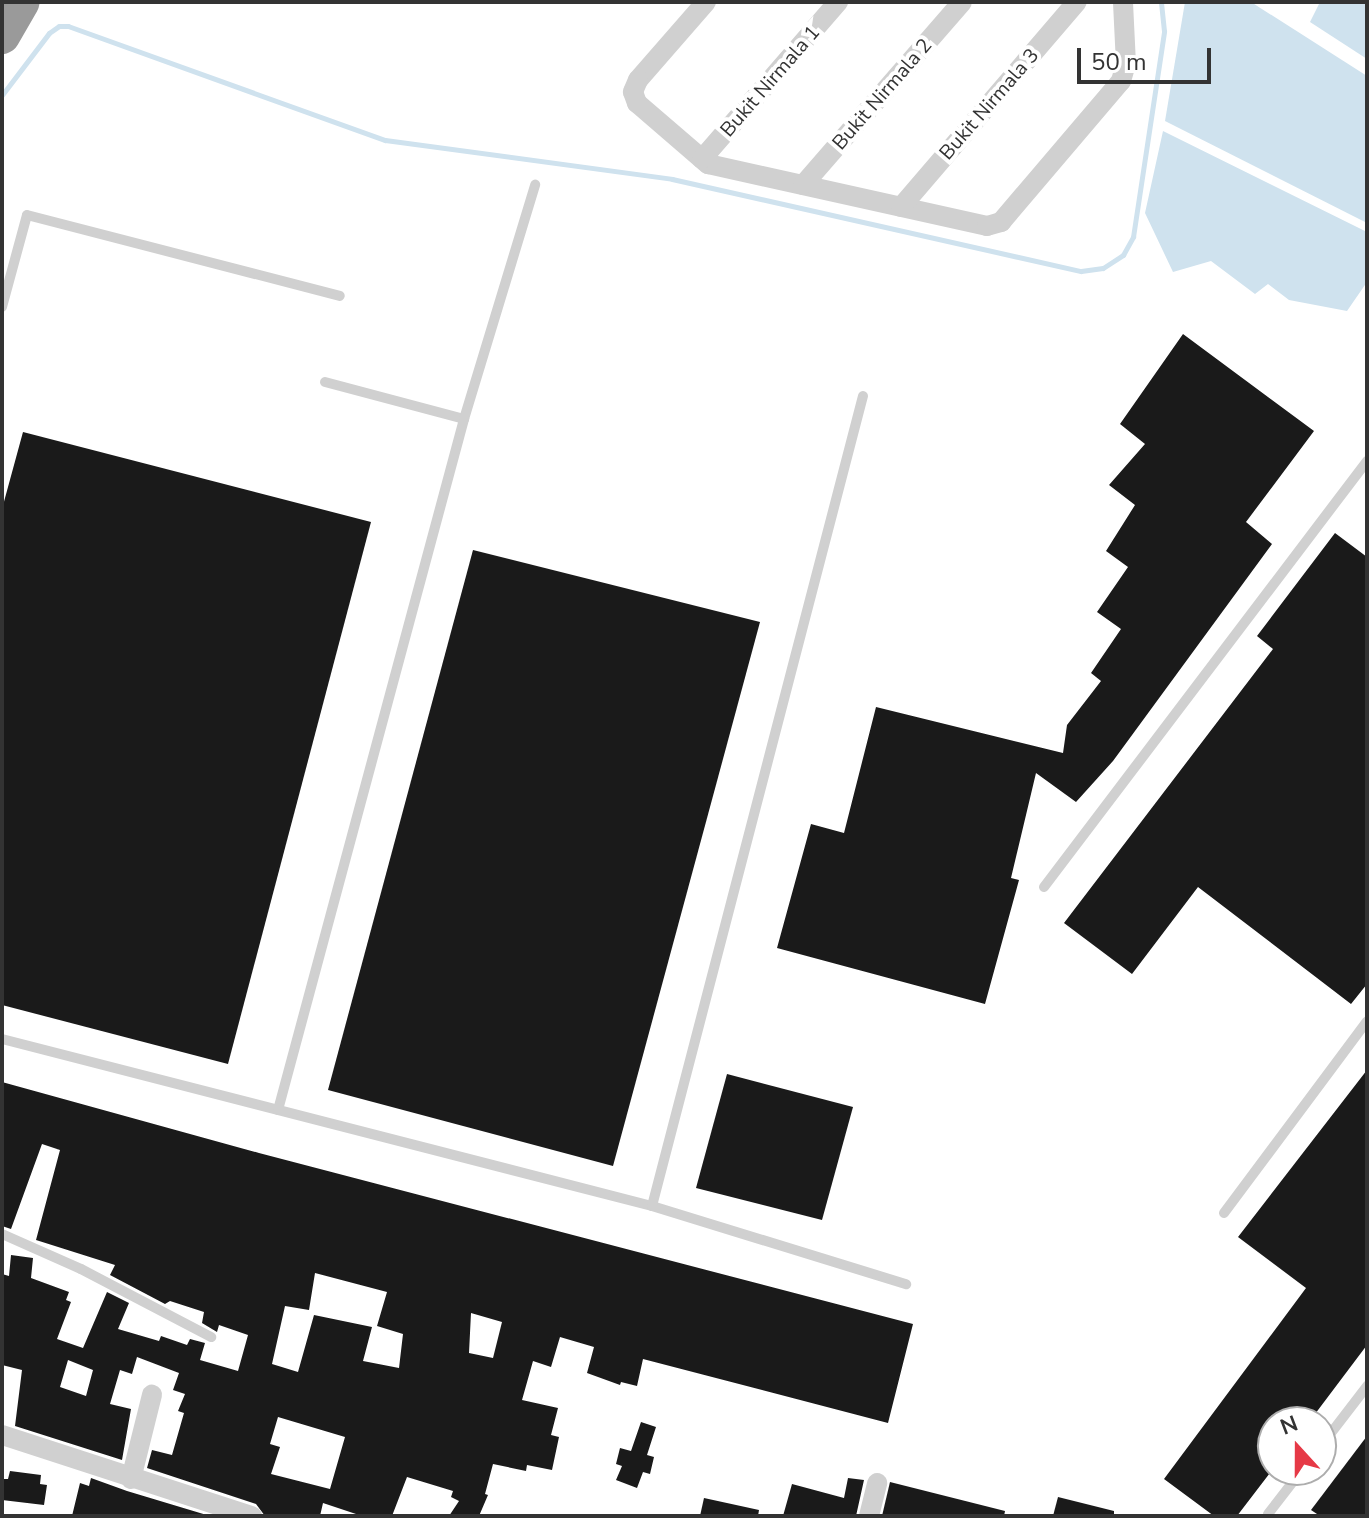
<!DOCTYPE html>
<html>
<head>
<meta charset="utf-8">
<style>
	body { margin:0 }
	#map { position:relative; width:1369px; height:1518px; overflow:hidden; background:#fff; font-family:"Nunito Sans",sans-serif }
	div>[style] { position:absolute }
	.water>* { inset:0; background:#cfe2ee }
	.stream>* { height:5px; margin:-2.5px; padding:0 2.5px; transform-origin:2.5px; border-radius:2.5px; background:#cfe2ee }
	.building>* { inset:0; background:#1a1a1a }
	.service>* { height:10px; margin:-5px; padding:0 5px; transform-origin:5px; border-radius:5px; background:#d0d0d0 }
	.minor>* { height:20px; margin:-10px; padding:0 10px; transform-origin:10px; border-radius:10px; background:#d0d0d0 }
	.motorway>* { height:36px; margin:-18px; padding:0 18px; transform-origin:18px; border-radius:18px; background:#9a9a9a }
	span { translate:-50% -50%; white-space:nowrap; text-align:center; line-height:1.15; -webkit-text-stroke:8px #fff; paint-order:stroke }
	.street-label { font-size:20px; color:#333 }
	.frame { position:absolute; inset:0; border:4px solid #333; pointer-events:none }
	.north { position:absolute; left:1257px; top:1406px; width:80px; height:80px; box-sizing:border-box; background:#fff; border:2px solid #adadad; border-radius:50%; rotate:339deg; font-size:22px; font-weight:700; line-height:32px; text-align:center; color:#333 }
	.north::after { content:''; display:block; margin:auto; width:28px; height:36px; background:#e63946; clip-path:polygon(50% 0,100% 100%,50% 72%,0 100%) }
	.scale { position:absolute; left:1077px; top:48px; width:134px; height:36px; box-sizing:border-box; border:4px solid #333; border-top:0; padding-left:10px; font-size:24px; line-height:28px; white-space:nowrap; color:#333; -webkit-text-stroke:6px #fff; paint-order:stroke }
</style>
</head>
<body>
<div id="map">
	<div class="water">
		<i style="clip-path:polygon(1185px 2px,1251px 2px,1367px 76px,1367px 223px,1165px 121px)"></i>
		<i style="clip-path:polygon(1320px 2px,1367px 2px,1367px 59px,1310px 22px)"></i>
		<i style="clip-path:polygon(1163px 131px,1367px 232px,1367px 282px,1347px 311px,1289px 300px,1268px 284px,1255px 294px,1211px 261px,1173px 272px,1145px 213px)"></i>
	</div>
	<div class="stream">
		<i style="left:2px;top:95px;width:78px;rotate:-52.8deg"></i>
		<i style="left:49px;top:33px;width:12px;rotate:-35deg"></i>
		<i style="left:59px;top:26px;width:9px"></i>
		<i style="left:68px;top:26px;width:337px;rotate:19.8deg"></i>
		<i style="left:385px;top:140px;width:290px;rotate:7.7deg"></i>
		<i style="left:672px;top:179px;width:419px;rotate:12.7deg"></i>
		<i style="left:1081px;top:271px;width:22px;rotate:-8deg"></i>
		<i style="left:1103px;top:268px;width:24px;rotate:-33deg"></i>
		<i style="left:1123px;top:255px;width:21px;rotate:-61deg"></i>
		<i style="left:1133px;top:237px;width:208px;rotate:-81.4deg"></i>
		<i style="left:1164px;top:31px;width:29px;rotate:-96deg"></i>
	</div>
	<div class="building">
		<i style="clip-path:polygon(1183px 334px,1314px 431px,1246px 522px,1272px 544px,1113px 761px,1076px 802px,1036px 773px,1011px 878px,1019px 880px,985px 1004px,777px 948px,811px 824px,844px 833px,876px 707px,1063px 753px,1067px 725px,1101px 681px,1091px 673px,1121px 629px,1097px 612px,1128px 567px,1106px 551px,1135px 505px,1109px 485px,1145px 444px,1120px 424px)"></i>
		<i style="clip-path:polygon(23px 432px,371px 522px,228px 1064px,2px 1005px,2px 509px)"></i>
		<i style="clip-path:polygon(1335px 533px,1367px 557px,1367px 984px,1351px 1004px,1198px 887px,1132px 974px,1064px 923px,1273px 649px,1257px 636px)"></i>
		<i style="clip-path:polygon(473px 550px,760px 622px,613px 1166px,328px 1090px)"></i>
		<i style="clip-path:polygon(1367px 1070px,1367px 1345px,1309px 1422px,1273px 1422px,1273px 1469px,1237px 1516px,1214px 1516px,1164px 1479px,1306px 1288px,1238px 1237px)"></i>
		<i style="clip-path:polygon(727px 1074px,853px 1107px,822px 1220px,696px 1188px)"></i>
		<i style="clip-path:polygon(evenodd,2px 1082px,259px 1153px,913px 1324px,888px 1423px,643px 1359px,637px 1386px,621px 1382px,620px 1385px,587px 1373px,594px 1347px,560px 1337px,551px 1367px,533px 1361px,522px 1400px,558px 1408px,551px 1435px,559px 1437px,552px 1470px,527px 1465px,526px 1471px,493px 1464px,485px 1494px,488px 1495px,479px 1516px,449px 1516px,459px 1501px,451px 1497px,453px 1491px,407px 1477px,392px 1516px,362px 1516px,323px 1503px,320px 1516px,265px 1516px,256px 1504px,147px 1468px,152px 1450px,172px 1455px,184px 1413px,178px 1411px,185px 1394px,173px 1390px,179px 1373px,137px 1357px,132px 1374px,120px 1370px,110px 1404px,131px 1409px,122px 1460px,15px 1426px,22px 1370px,2px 1365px,2px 1274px,9px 1276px,11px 1255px,33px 1258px,31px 1278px,69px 1292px,66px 1300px,71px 1302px,57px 1339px,83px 1348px,107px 1292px,129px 1303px,118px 1329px,159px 1341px,161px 1336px,187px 1345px,190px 1339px,205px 1343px,200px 1360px,238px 1371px,248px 1335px,219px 1325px,217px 1332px,202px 1323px,204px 1312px,170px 1301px,165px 1304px,110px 1275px,115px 1265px,36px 1240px,60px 1150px,42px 1144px,11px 1229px,2px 1226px,2px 1082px,315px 1273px,387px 1292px,377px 1326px,403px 1334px,399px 1368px,363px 1361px,372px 1327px,314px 1315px,298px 1372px,272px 1364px,285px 1306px,309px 1310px,315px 1273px,2px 1082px,471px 1313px,502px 1322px,493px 1358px,469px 1353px,471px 1313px,2px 1082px,68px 1360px,93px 1370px,86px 1396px,60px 1387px,68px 1360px,2px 1082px,278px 1417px,345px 1437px,330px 1489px,271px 1474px,280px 1447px,270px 1444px,278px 1417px)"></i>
		<i style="clip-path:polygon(641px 1422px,656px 1427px,647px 1455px,654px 1457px,650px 1474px,643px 1472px,637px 1488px,616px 1480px,622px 1466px,616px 1464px,620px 1448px,631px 1451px)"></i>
		<i style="clip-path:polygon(1367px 1436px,1367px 1516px,1320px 1516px,1311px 1510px)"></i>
		<i style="clip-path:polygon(10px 1471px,41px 1475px,40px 1484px,47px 1485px,44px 1505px,2px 1500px,2px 1479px,8px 1479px)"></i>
		<i style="clip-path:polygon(91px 1478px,127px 1491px,210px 1516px,72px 1516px,80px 1483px,89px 1486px)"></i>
		<i style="clip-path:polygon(848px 1478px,864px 1480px,856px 1516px,783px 1516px,792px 1484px,844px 1498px)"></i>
		<i style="clip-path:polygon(890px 1482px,1005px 1511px,1004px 1516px,882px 1516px)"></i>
		<i style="clip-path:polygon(1058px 1497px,1114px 1511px,1114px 1516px,1053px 1516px)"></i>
		<i style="clip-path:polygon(704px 1498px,759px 1510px,758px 1516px,700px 1516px)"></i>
	</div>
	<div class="service">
		<i style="left:2px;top:307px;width:95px;rotate:-74.8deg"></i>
		<i style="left:27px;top:215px;width:323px;rotate:14.5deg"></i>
		<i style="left:325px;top:382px;width:144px;rotate:14.9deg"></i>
		<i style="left:1044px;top:887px;width:535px;rotate:-52.83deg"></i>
		<i style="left:2px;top:1039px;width:671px;rotate:14.41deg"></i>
		<i style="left:652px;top:1206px;width:266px;rotate:17.1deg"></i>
		<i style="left:278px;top:1110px;width:716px;rotate:-74.93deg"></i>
		<i style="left:464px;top:419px;width:245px;rotate:-73.1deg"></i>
		<i style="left:652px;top:1206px;width:837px;rotate:-75.4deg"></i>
		<i style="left:1224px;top:1213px;width:239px;rotate:-53.3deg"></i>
		<i style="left:2px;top:1234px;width:86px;rotate:23.9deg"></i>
		<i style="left:81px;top:1269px;width:147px;rotate:27.6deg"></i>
		<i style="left:1321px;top:1446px;width:76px;rotate:-52.5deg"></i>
		<i style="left:1268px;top:1514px;width:56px;rotate:-52.3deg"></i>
	</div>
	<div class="minor">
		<i style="left:706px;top:2px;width:103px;rotate:131.1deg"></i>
		<i style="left:638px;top:80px;width:13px;rotate:113deg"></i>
		<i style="left:633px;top:92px;width:12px;rotate:70deg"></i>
		<i style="left:637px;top:103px;width:94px;rotate:40.7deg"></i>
		<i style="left:708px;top:164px;width:286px;rotate:12.5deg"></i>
		<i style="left:987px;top:226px;width:15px;rotate:-16deg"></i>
		<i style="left:1001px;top:222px;width:185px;rotate:-49.6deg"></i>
		<i style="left:1121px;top:81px;width:18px;rotate:-74deg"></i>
		<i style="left:1126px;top:64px;width:62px;rotate:-92.8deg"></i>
		<i style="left:702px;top:159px;width:208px;rotate:-49.1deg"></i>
		<i style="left:803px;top:185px;width:242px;rotate:-49deg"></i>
		<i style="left:901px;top:207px;width:270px;rotate:-49.4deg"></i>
		<i style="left:2px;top:1435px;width:263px;rotate:18deg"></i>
		<i style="left:131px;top:1479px;width:87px;rotate:-76deg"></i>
		<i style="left:869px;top:1516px;width:34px;rotate:-76deg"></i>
	</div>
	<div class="motorway">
		<i style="left:2px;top:36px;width:39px;rotate:-60deg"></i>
	</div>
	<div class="street-label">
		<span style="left:770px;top:81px;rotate:-49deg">Bukit Nirmala 1</span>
		<span style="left:882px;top:94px;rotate:-49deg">Bukit Nirmala 2</span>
		<span style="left:989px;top:104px;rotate:-49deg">Bukit Nirmala 3</span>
	</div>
	<div class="frame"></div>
	<div class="north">N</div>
	<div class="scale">50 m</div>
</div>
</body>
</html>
